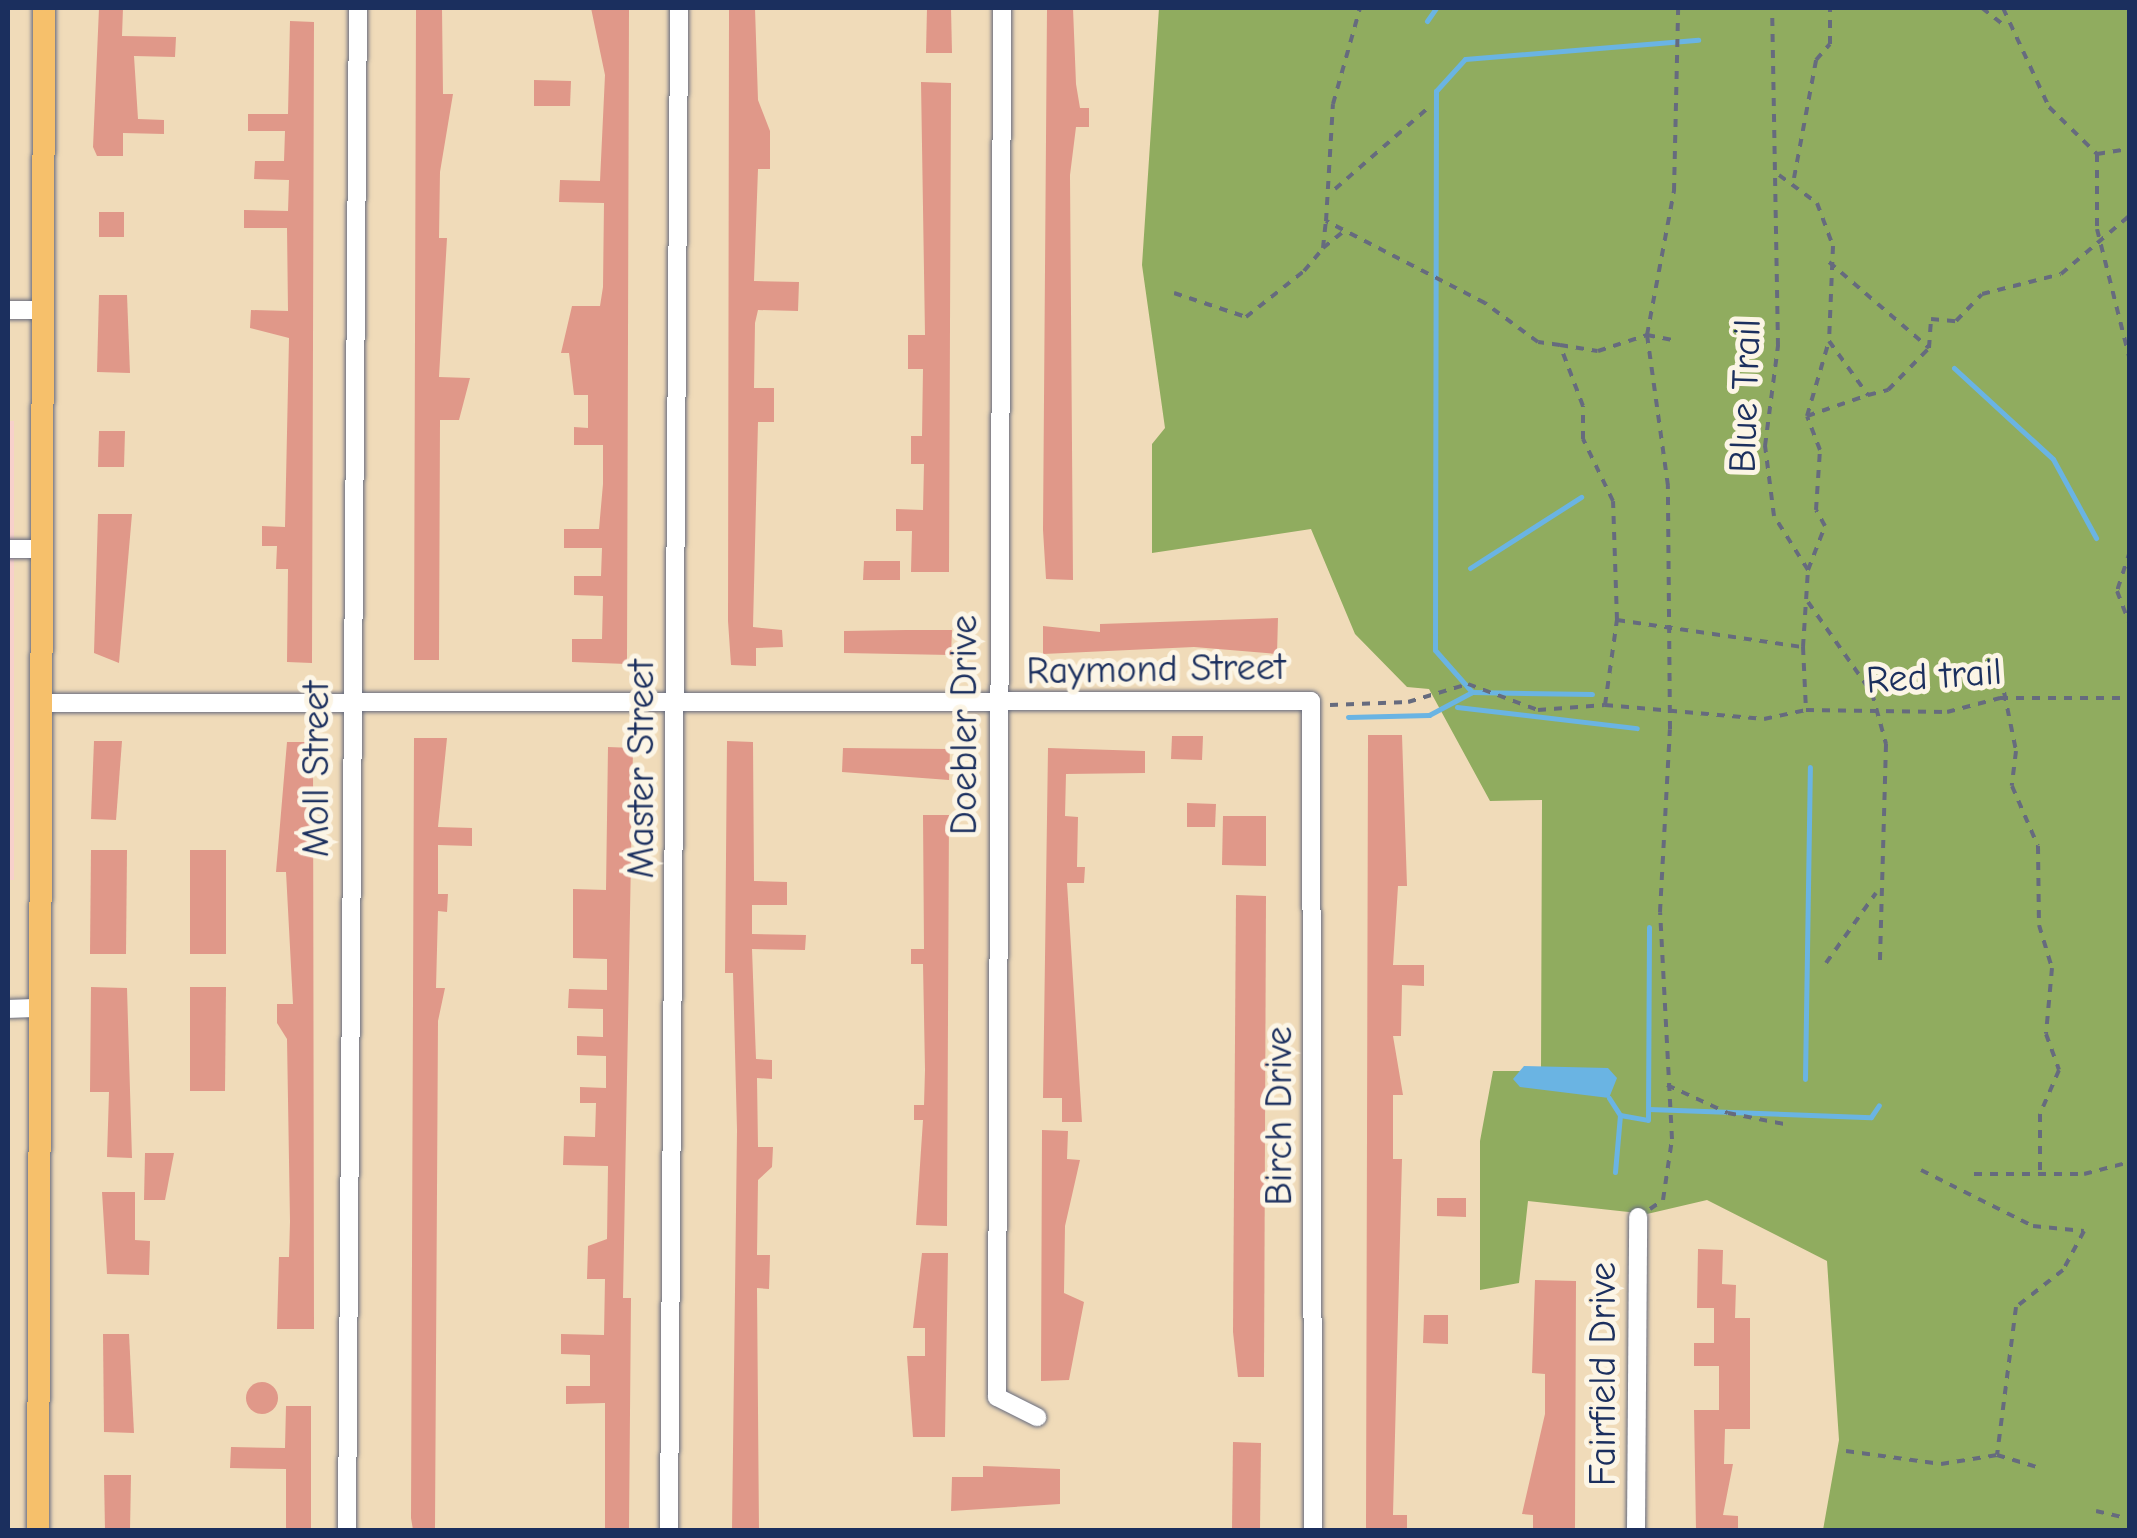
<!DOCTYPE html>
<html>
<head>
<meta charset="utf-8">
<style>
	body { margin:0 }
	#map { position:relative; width:2137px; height:1538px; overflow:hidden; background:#f0dbb9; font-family:"Comic Neue",sans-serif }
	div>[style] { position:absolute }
	.built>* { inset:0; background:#f7d0cb }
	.forest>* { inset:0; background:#90ac5f }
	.water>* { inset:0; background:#6ab4e3 }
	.stream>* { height:5px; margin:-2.5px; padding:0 2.5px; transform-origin:2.5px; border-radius:2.5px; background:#6ab4e3 }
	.building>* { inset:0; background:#e09889 }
	.round { border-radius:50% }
	.path>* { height:4px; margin-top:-2px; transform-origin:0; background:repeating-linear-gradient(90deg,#666b7e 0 8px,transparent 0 16px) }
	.roads { filter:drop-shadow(0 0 2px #666b7e) drop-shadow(0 0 2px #666b7e) }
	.minor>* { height:18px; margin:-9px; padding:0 9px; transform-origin:9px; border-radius:9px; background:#fff }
	.major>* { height:22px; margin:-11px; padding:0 11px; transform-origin:11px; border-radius:11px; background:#f6c06b }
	span { translate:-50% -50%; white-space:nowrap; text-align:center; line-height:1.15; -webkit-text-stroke:10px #fcf5e5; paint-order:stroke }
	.street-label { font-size:38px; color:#1b2f5e }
	.frame { position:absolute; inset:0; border:10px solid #1b2f5e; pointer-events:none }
</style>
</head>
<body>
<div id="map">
	<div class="built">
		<i style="clip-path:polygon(8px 421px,14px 421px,14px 880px,8px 880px)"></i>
	</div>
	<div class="forest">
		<i style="clip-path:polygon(1159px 8px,2128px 8px,2129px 1530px,1823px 1530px,1839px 1440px,1827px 1261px,1707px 1200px,1647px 1214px,1528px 1201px,1519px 1283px,1480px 1290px,1480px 1141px,1493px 1071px,1541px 1071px,1542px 800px,1490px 801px,1429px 689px,1407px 687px,1355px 634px,1311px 529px,1152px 553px,1152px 444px,1165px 428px,1142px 265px)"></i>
	</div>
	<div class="water">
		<i style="clip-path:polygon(1524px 1066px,1608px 1068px,1617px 1078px,1609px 1098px,1520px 1087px,1513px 1079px)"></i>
	</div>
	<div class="stream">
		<i style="left:1427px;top:21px;width:16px;rotate:-55deg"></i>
		<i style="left:1954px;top:368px;width:134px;rotate:42.6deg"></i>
		<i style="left:2053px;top:459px;width:90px;rotate:61.4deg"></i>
		<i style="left:1470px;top:568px;width:132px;rotate:-32.6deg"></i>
		<i style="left:1472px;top:692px;width:56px;rotate:-131.4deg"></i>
		<i style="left:1435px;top:650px;width:559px;rotate:-89.9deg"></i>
		<i style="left:1436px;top:91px;width:43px;rotate:-47.8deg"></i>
		<i style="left:1465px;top:59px;width:234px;rotate:-4.7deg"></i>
		<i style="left:1457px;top:707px;width:181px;rotate:6.7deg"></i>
		<i style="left:1348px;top:717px;width:81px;rotate:-1.4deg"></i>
		<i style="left:1429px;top:715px;width:49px;rotate:-28.1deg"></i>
		<i style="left:1472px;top:692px;width:120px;rotate:1deg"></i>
		<i style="left:1805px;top:1079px;width:312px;rotate:-89.1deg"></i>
		<i style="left:1609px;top:1098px;width:20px;rotate:57deg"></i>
		<i style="left:1649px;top:1109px;width:222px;rotate:2.1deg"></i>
		<i style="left:1871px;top:1117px;width:14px;rotate:-56deg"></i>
		<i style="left:1615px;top:1172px;width:57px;rotate:-85deg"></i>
		<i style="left:1620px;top:1115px;width:28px;rotate:10deg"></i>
		<i style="left:1648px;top:1120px;width:193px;rotate:-89.7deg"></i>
	</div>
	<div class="building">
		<i style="clip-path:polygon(99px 8px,123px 8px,122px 36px,176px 37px,175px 57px,134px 56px,138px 119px,164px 120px,164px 134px,123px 133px,123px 156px,97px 156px,93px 147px)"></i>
		<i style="clip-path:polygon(416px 8px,442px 8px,443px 94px,453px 94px,440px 172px,439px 238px,447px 238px,439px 377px,470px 378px,459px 420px,440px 420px,439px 660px,414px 660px)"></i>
		<i style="clip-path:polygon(591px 8px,629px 8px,627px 664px,572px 662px,572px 639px,602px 639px,603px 596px,574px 595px,574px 576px,601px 576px,602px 548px,564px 548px,564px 529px,599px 529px,603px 484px,603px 445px,574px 445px,574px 427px,588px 428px,588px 395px,574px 395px,569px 353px,561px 353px,572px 306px,600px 306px,603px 287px,604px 203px,559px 202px,560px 180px,600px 181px,605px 75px)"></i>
		<i style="clip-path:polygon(729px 8px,755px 8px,758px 100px,770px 131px,770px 169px,758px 169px,754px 281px,799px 282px,798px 311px,758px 310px,755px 323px,754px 388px,774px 388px,774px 422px,758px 422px,753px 627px,782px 630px,783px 647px,756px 648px,756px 666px,731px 665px,728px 621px)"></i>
		<i style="clip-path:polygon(927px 8px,951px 8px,952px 53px,926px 53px)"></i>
		<i style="clip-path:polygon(1047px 8px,1073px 8px,1076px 84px,1080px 108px,1089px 108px,1089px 127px,1076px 127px,1070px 175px,1073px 580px,1046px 579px,1043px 530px)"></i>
		<i style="clip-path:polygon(290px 21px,314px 22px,312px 663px,287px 662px,288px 569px,276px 569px,277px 546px,262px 546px,262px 526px,285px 527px,289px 338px,250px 328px,251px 310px,288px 311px,287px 228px,244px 228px,244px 210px,288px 211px,289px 180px,254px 179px,255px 161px,284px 161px,285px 131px,248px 131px,248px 114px,288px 114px)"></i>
		<i style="clip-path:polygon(534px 80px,571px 81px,570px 106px,534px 106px)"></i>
		<i style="clip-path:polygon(921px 82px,951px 83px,949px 572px,911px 572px,912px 531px,896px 531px,896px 509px,923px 510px,924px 464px,911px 464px,911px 436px,922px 436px,923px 369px,908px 369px,908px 335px,925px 335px)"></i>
		<i style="clip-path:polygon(99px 212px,124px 212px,124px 237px,99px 237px)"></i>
		<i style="clip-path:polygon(99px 295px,127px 295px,130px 373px,97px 372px)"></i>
		<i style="clip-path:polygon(99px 431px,125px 431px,124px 467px,98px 467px)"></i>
		<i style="clip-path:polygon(98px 514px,132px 514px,119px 663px,94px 653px)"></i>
		<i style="clip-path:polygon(864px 561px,900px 561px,900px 580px,863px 580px)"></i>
		<i style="clip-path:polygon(1278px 618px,1277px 654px,1194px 647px,1043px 654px,1043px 626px,1100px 632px,1100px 624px)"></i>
		<i style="clip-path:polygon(906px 630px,952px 630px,951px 655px,844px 653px,844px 631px)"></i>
		<i style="clip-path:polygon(1368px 735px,1402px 735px,1407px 886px,1398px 886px,1393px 965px,1424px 965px,1424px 986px,1402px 985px,1401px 1036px,1393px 1036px,1403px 1095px,1393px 1095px,1393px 1159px,1402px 1159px,1393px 1515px,1407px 1515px,1407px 1530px,1366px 1530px)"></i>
		<i style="clip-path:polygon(1172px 736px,1203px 736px,1202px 760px,1171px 759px)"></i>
		<i style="clip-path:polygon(414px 738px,447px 738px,438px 827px,472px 828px,472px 846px,438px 845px,438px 894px,448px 894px,447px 912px,438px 911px,436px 988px,445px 988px,438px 1021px,435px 1530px,413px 1530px,411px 1518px)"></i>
		<i style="clip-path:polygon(94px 741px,122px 741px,116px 820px,91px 819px)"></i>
		<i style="clip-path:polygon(727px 741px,753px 742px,754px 881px,787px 882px,787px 905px,752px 905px,752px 934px,806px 935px,805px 950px,752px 949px,756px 1059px,772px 1060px,772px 1079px,757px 1078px,758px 1147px,773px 1147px,772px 1167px,758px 1180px,757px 1255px,770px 1255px,769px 1289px,757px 1288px,759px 1530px,732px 1530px,737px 1130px,733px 973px,725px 973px)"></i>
		<i style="clip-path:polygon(287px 742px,313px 742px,314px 1329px,277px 1329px,279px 1257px,289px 1257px,290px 1222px,287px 1039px,277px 1023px,277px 1004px,293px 1004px,286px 872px,276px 872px)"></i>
		<i style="clip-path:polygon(608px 747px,633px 748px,623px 1298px,631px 1298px,629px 1528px,605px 1528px,605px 1403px,566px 1404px,566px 1386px,590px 1386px,590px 1355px,561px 1354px,561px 1334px,604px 1335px,605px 1279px,587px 1279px,588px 1246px,607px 1239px,608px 1166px,563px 1165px,564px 1136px,595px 1137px,596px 1103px,580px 1103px,580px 1087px,606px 1088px,606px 1056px,577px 1055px,577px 1036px,603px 1037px,603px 1009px,568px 1008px,569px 989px,607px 990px,607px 959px,573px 958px,573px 889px,606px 890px)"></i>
		<i style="clip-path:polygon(843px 748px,950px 749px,949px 780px,842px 772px)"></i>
		<i style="clip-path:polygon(1048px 748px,1145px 751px,1145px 773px,1066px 774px,1065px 816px,1078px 817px,1077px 867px,1085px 867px,1084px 883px,1067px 883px,1082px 1122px,1062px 1122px,1062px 1098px,1043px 1098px)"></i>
		<i style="clip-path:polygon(1187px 803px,1216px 804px,1215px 827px,1187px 827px)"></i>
		<i style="clip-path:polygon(923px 815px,949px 815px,947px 1226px,916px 1225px,923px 1120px,914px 1120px,914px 1105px,924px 1105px,925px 1070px,923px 964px,911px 964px,911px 949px,924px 949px)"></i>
		<i style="clip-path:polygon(1223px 816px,1266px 816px,1266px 866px,1222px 865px)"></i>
		<i style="clip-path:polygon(91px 850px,127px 850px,126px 954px,90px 954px)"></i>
		<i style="clip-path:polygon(190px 850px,226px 850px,226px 954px,190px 954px)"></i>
		<i style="clip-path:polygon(1236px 895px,1266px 896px,1264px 1377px,1238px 1377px,1233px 1332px)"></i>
		<i style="clip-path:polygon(91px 987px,127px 988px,132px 1158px,107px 1157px,109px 1092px,90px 1092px)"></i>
		<i style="clip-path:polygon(190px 987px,226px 987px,225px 1091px,190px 1091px)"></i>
		<i style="clip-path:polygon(1042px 1130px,1068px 1131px,1067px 1159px,1080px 1160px,1065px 1226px,1064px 1293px,1084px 1302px,1069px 1380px,1041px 1381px)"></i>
		<i style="clip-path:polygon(145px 1153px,174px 1153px,165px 1200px,144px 1200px)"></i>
		<i style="clip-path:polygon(102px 1192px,135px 1192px,135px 1240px,150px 1241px,149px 1275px,107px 1274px)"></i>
		<i style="clip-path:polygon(1437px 1198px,1466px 1198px,1466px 1217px,1437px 1216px)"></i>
		<i style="clip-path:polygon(1698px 1249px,1723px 1250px,1722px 1284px,1736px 1285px,1735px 1318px,1750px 1318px,1750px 1429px,1725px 1429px,1724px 1464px,1733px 1464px,1723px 1515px,1738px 1516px,1738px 1530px,1696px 1530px,1694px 1410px,1719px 1410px,1719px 1366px,1694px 1366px,1694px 1343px,1714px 1343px,1714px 1308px,1697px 1308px)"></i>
		<i style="clip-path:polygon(922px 1253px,948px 1253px,945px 1437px,913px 1437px,907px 1356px,925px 1356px,925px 1328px,913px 1328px)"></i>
		<i style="clip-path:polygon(1535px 1280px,1576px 1281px,1575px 1530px,1533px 1530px,1533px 1515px,1522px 1514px,1545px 1414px,1545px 1374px,1532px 1373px)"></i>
		<i style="clip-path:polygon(1424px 1315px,1448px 1315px,1448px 1344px,1423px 1343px)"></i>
		<i style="clip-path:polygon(103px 1334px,129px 1334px,134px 1433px,104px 1432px)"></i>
		<i class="round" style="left:246px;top:1382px;width:32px;height:32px"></i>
		<i style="clip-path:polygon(286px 1406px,311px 1406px,311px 1530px,286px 1530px,286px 1469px,230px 1468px,231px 1447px,285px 1448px)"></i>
		<i style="clip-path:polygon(1233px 1442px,1261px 1443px,1260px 1530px,1232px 1530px)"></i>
		<i style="clip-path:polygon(983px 1466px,1060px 1469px,1060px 1504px,951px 1511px,952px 1477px,983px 1477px)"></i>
		<i style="clip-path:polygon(104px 1475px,131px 1475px,130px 1530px,105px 1530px)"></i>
	</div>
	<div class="path">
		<i style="left:1982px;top:8px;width:31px;rotate:38deg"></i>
		<i style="left:2003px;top:8px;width:109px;rotate:65.1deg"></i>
		<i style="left:2049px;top:107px;width:67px;rotate:44.4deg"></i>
		<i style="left:2097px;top:154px;width:75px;rotate:90deg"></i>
		<i style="left:2097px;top:229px;width:135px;rotate:75.9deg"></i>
		<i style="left:2097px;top:154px;width:33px;rotate:-9deg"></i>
		<i style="left:1779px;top:175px;width:47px;rotate:36.4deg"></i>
		<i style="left:1817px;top:203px;width:46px;rotate:69.6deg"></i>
		<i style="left:1833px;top:246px;width:95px;rotate:92.4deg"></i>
		<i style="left:1794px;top:178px;width:120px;rotate:-79.4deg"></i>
		<i style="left:1816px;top:60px;width:21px;rotate:-49deg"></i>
		<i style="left:1830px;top:44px;width:36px;rotate:-90deg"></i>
		<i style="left:1335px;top:189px;width:123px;rotate:-41.1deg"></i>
		<i style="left:1323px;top:248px;width:26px;rotate:-39deg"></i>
		<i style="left:1829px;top:262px;width:132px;rotate:40.7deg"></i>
		<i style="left:1174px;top:293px;width:76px;rotate:18.4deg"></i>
		<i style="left:1246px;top:317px;width:74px;rotate:-38.4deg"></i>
		<i style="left:1304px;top:271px;width:30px;rotate:-50deg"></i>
		<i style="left:1323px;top:248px;width:27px;rotate:-84deg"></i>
		<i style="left:1560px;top:345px;width:38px;rotate:9deg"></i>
		<i style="left:1598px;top:351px;width:52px;rotate:-18.1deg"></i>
		<i style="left:1647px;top:335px;width:26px;rotate:11deg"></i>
		<i style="left:1807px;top:416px;width:65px;rotate:-19deg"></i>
		<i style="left:2130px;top:551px;width:42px;rotate:108deg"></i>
		<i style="left:2117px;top:591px;width:36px;rotate:69deg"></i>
		<i style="left:1808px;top:570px;width:47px;rotate:-68.9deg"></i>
		<i style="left:1825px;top:526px;width:18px;rotate:-119deg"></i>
		<i style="left:1816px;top:510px;width:60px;rotate:-86.2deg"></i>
		<i style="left:1820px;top:450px;width:36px;rotate:-111deg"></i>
		<i style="left:1807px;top:416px;width:78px;rotate:-73.7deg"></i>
		<i style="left:1829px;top:341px;width:67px;rotate:54.2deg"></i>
		<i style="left:1868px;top:395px;width:21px;rotate:-14deg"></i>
		<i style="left:1888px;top:390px;width:59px;rotate:-45.7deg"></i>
		<i style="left:1929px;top:348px;width:29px;rotate:-86deg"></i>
		<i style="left:1931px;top:319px;width:25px;rotate:5deg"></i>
		<i style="left:1956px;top:321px;width:37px;rotate:-46deg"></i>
		<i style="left:1982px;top:294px;width:81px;rotate:-14.2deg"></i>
		<i style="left:2061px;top:274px;width:91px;rotate:-40.5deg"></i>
		<i style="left:1808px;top:602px;width:111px;rotate:54.9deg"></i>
		<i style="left:1872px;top:693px;width:53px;rotate:74.6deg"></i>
		<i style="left:1886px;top:744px;width:219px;rotate:91.6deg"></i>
		<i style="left:1617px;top:620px;width:188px;rotate:8.3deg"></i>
		<i style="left:1803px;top:647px;width:77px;rotate:-86.3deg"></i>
		<i style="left:1808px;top:570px;width:64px;rotate:-122.2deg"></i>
		<i style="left:1774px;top:516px;width:71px;rotate:-97.3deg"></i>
		<i style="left:1765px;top:446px;width:101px;rotate:-82.6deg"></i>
		<i style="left:1778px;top:346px;width:338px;rotate:-91deg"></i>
		<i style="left:1803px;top:647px;width:63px;rotate:87.3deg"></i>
		<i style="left:1806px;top:710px;width:141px;rotate:0.8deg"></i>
		<i style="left:1947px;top:712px;width:55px;rotate:-14.8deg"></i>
		<i style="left:2000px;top:698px;width:130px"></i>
		<i style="left:2001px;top:677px;width:76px;rotate:78.5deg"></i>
		<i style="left:2016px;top:751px;width:35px;rotate:97deg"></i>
		<i style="left:2012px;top:786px;width:65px;rotate:66.6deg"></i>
		<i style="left:2038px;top:846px;width:79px;rotate:89.3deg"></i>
		<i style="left:2039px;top:925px;width:45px;rotate:73.2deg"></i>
		<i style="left:2052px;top:968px;width:66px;rotate:95.2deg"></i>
		<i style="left:2046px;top:1034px;width:38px;rotate:70deg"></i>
		<i style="left:2059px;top:1070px;width:48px;rotate:113.4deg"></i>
		<i style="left:2040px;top:1114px;width:56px;rotate:90deg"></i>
		<i style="left:1330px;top:705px;width:78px;rotate:-2.2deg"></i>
		<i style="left:1408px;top:702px;width:63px;rotate:-16.7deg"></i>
		<i style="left:1468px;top:684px;width:75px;rotate:20.4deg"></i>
		<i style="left:1538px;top:710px;width:67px;rotate:-4.3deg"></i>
		<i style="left:1605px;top:705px;width:86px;rotate:-82deg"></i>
		<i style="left:1617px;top:620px;width:119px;rotate:-91.9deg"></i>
		<i style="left:1613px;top:501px;width:69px;rotate:-115.8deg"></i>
		<i style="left:1583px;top:439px;width:33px;rotate:-90deg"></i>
		<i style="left:1583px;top:406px;width:65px;rotate:-110.7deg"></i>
		<i style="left:1560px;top:345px;width:22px;rotate:-172deg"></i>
		<i style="left:1538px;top:342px;width:66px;rotate:-143.7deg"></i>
		<i style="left:1485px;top:303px;width:179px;rotate:-152.7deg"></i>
		<i style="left:1326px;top:221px;width:117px;rotate:-86.6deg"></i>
		<i style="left:1333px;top:104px;width:100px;rotate:-74.3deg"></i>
		<i style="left:1605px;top:705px;width:160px;rotate:5deg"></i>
		<i style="left:1764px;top:719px;width:43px;rotate:-12.1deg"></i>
		<i style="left:2130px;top:714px;width:50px;rotate:90deg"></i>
		<i style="left:1826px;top:963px;width:86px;rotate:-54.5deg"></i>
		<i style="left:1667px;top:1085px;width:67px;rotate:24.7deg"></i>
		<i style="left:1728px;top:1113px;width:62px;rotate:11.1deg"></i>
		<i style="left:1921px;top:1170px;width:125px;rotate:26.6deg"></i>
		<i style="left:2033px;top:1226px;width:51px;rotate:5.6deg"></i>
		<i style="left:2084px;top:1231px;width:44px;rotate:118.3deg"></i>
		<i style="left:2063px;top:1270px;width:60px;rotate:141.8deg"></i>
		<i style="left:2016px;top:1307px;width:149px;rotate:97.3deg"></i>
		<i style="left:1974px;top:1174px;width:110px"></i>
		<i style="left:2084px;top:1174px;width:48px;rotate:-14.6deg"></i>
		<i style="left:1650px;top:1209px;width:16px;rotate:-35deg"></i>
		<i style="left:1663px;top:1200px;width:62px;rotate:-81.6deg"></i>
		<i style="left:1672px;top:1139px;width:227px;rotate:-93deg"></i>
		<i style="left:1660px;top:912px;width:183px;rotate:-86.9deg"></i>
		<i style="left:1670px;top:729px;width:243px;rotate:-90.5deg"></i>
		<i style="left:1668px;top:486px;width:152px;rotate:-97.9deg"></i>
		<i style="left:1647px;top:335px;width:147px;rotate:-79.4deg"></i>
		<i style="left:1674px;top:191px;width:183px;rotate:-88.7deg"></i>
		<i style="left:1846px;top:1451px;width:96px;rotate:7.8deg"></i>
		<i style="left:1941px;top:1464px;width:57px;rotate:-9.1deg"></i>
		<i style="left:1997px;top:1455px;width:42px;rotate:16.7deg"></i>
		<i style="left:2096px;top:1511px;width:35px;rotate:13deg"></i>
	</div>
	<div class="roads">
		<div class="minor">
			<i style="left:1002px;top:8px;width:1389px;rotate:90.21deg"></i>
			<i style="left:997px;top:1397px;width:45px;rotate:26.6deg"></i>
			<i style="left:8px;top:310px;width:35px"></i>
			<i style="left:8px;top:549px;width:34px"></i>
			<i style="left:41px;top:703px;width:1270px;rotate:-0.09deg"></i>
			<i style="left:1311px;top:701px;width:829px;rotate:89.86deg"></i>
			<i style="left:8px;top:1009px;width:32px;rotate:-2deg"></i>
			<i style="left:347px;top:1530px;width:1522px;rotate:-89.59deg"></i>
			<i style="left:669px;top:1530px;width:1522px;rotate:-89.62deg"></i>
			<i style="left:1636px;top:1530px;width:313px;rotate:-89.6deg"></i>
		</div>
		<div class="major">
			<i style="left:38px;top:1530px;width:1522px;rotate:-89.77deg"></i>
		</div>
	</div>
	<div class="street-label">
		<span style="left:1746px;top:396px;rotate:-88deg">Blue Trail</span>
		<span style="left:1156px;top:670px;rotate:-1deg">Raymond Street</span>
		<span style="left:1934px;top:677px;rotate:-4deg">Red trail</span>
		<span style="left:965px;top:725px;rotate:-90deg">Doebler Drive</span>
		<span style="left:317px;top:769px;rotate:-90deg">Moll Street</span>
		<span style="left:642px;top:769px;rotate:-90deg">Master Street</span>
		<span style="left:1280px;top:1116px;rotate:-90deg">Birch Drive</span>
		<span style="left:1604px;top:1374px;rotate:-90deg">Fairfield Drive</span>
	</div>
	<div class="frame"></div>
</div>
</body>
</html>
